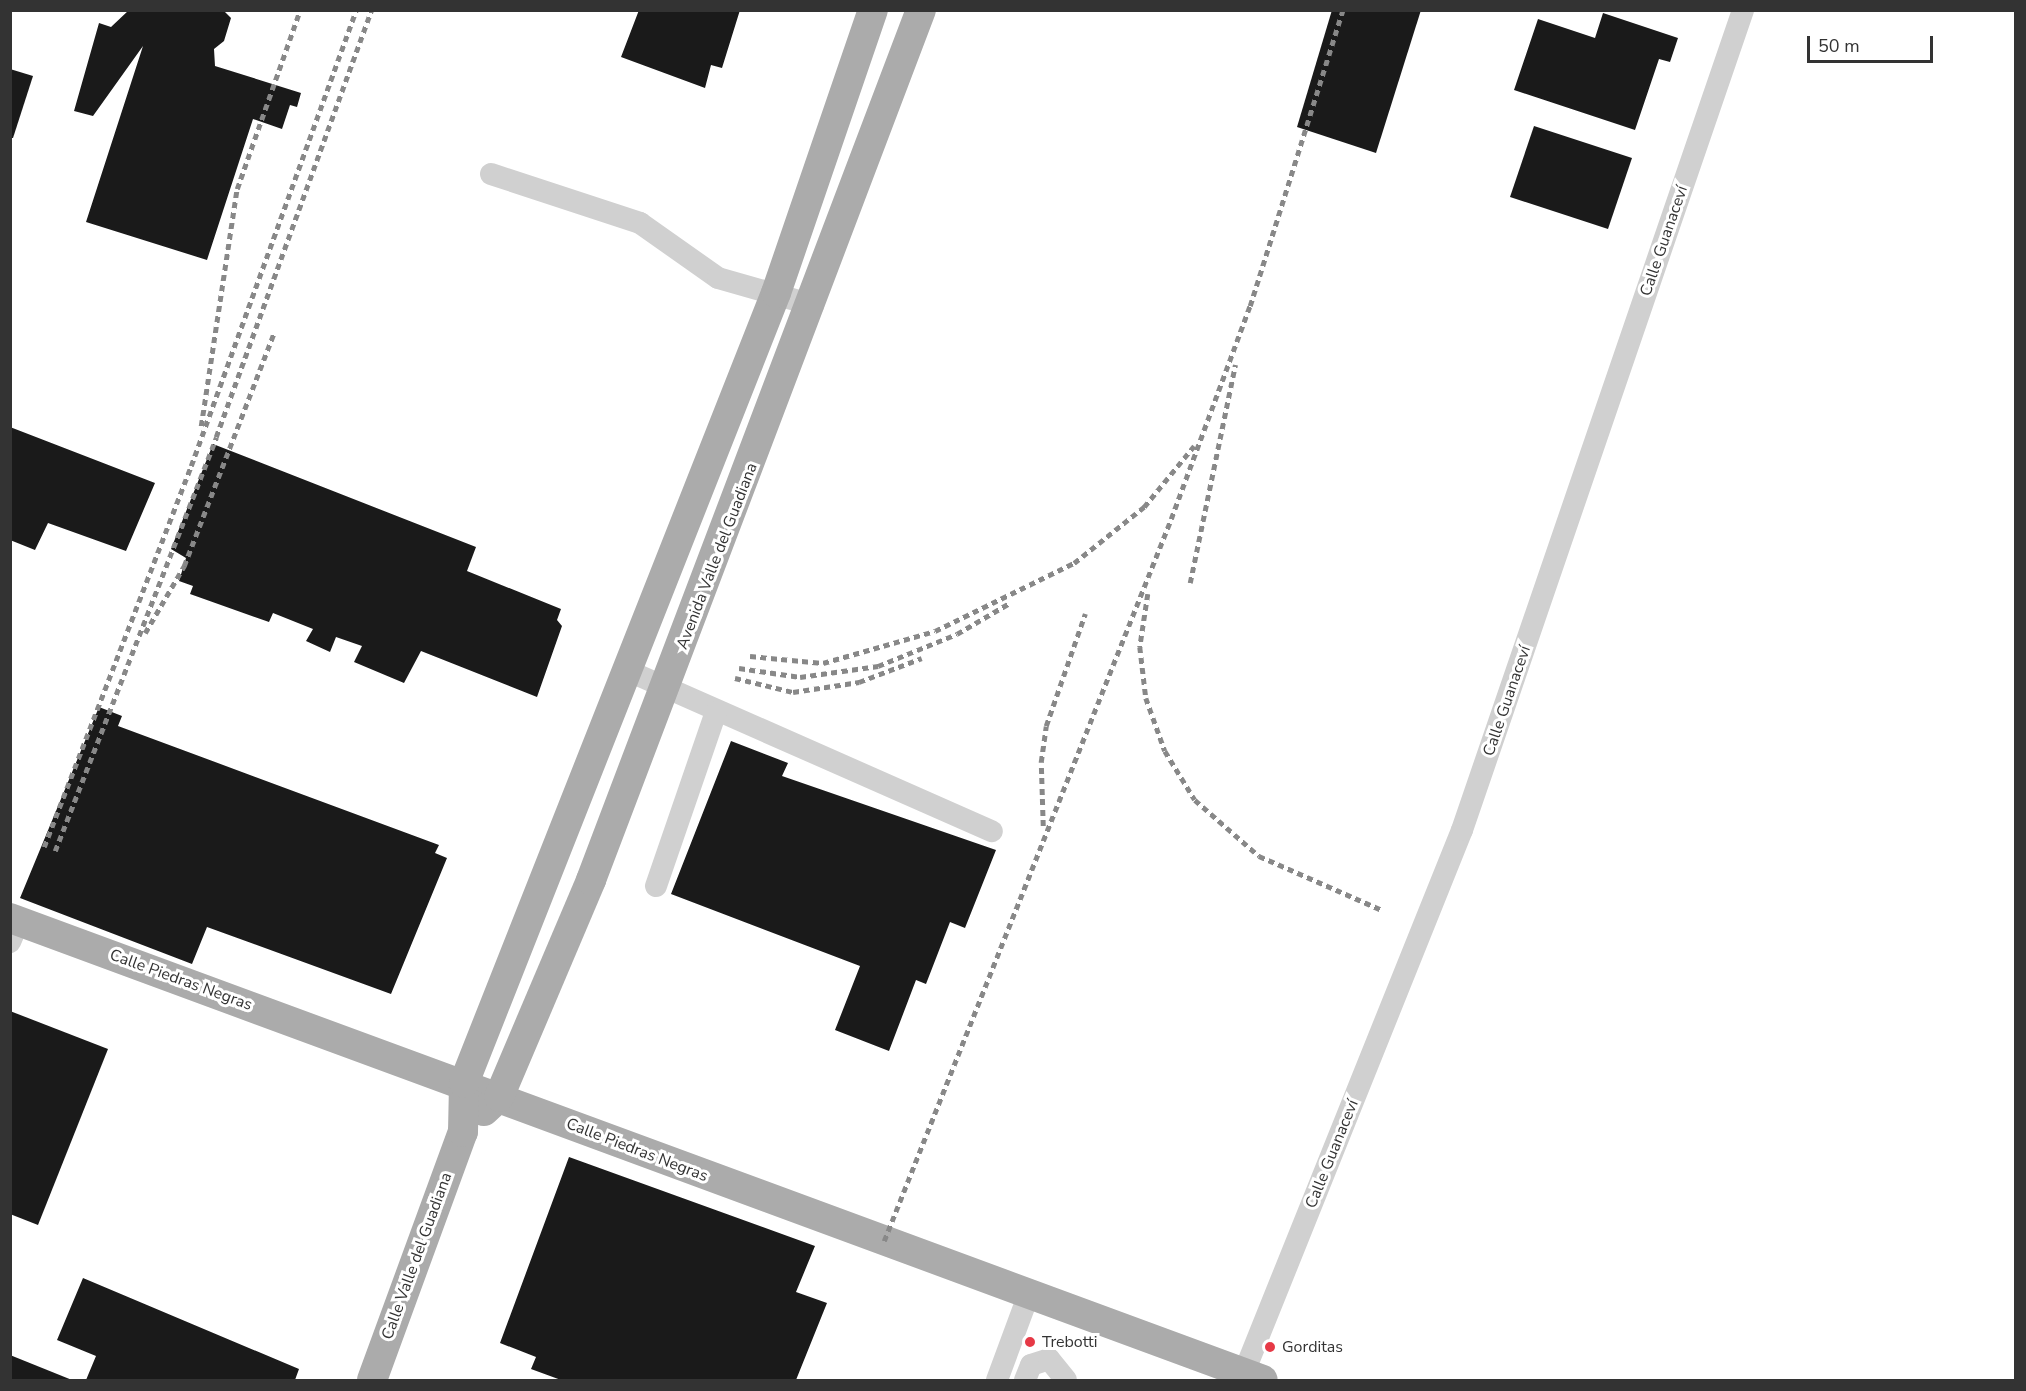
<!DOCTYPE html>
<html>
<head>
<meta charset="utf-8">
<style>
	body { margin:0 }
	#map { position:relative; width:2026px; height:1391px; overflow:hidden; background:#fff; font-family:"Nunito Sans",sans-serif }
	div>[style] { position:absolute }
	.building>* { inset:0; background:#1a1a1a }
	.minor>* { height:22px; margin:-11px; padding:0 11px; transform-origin:11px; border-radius:11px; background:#d0d0d0 }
	.major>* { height:30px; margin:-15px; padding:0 15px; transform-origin:15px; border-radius:15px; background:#ababab }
	.rail>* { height:4.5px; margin-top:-2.25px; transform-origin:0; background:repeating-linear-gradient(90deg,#888 0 6px,transparent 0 10.5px) }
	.dots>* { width:16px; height:16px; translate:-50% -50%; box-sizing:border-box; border:3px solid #fff; border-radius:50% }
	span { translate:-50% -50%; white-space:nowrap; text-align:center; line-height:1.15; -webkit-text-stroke:6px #fff; paint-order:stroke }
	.street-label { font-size:16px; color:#333 }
	.poi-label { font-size:16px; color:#333 }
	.left { translate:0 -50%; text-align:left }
	.frame { position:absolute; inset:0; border:12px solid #333; pointer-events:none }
	.scale { position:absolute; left:1807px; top:36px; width:126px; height:27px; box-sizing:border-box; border:3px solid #333; border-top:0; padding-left:8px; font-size:18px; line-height:21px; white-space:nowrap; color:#333; -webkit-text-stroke:4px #fff; paint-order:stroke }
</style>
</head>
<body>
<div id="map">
	<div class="building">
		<i style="clip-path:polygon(129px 10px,223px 10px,231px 18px,224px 41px,214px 49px,215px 66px,301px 93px,297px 107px,290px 105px,282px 129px,253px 119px,207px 260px,86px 222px,143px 46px,93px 116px,74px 111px,99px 23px,111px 27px)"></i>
		<i style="clip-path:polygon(639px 10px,740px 10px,722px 68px,711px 65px,705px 88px,621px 57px)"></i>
		<i style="clip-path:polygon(1332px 10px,1421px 10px,1376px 153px,1297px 127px)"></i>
		<i style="clip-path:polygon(1603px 13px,1678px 38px,1670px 62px,1659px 59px,1635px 130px,1514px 90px,1538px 19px,1595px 38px)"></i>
		<i style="clip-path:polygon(10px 69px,33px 76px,13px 138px,10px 138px)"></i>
		<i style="clip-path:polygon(1534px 126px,1632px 158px,1608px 229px,1510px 197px)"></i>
		<i style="clip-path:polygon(10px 427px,155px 483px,126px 551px,48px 523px,35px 550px,10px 540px)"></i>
		<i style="clip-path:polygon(213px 444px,476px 547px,467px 571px,561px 609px,557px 620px,562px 626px,537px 697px,421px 651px,404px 683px,354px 662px,362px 646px,336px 637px,330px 652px,306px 641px,313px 629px,273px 613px,269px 622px,190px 594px,193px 586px,179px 581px,186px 558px,171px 549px)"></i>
		<i style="clip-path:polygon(99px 707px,122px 716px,118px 726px,439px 845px,435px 853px,447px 858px,391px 994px,207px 927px,192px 964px,20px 898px)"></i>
		<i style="clip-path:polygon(731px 741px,788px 763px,782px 776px,996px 850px,965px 928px,950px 922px,926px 984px,916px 980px,889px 1051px,835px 1030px,860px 966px,671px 894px)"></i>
		<i style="clip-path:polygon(10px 1011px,108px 1049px,38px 1225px,10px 1214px)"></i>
		<i style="clip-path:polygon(569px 1157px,815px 1246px,796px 1292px,827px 1303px,796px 1380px,561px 1380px,531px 1369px,536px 1357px,500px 1343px)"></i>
		<i style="clip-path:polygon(83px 1278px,299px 1369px,295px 1380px,86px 1380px,96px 1356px,57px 1340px)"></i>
		<i style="clip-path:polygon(10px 1355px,72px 1380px,10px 1380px)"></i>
	</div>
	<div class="minor">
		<i style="left:491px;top:174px;width:157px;rotate:18.2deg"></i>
		<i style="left:640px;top:223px;width:95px;rotate:35.2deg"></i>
		<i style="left:718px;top:278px;width:99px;rotate:15.9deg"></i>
		<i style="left:624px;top:669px;width:402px;rotate:23.8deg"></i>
		<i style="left:656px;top:886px;width:184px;rotate:-71deg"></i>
		<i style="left:10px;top:942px;width:23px;rotate:-67deg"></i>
		<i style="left:997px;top:1380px;width:90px;rotate:-69.7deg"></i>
		<i style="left:1025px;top:1380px;width:16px;rotate:-68deg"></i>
		<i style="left:1031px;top:1365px;width:19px;rotate:-18deg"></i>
		<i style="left:1049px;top:1359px;width:27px;rotate:51deg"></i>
		<i style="left:1241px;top:1380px;width:593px;rotate:-68.11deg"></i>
		<i style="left:1462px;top:830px;width:867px;rotate:-71.08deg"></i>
	</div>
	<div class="major">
		<i style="left:10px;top:918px;width:1335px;rotate:20.24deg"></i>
		<i style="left:484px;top:1111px;width:21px;rotate:-43deg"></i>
		<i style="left:499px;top:1097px;width:236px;rotate:-67deg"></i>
		<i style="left:591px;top:880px;width:930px;rotate:-69.23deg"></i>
		<i style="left:372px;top:1380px;width:264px;rotate:-69.9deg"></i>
		<i style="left:463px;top:1132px;width:49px;rotate:-88.8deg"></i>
		<i style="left:464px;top:1083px;width:849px;rotate:-68.45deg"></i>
		<i style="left:776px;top:293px;width:299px;rotate:-71.1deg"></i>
	</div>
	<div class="rail">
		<i style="left:201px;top:426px;width:240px;rotate:-81.4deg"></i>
		<i style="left:237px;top:189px;width:190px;rotate:-70.6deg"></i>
		<i style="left:1190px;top:583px;width:223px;rotate:-78.3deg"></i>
		<i style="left:1148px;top:594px;width:54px;rotate:98.6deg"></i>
		<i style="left:1140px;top:647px;width:51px;rotate:83.3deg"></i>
		<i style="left:1146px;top:698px;width:56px;rotate:70.3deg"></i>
		<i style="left:1165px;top:751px;width:57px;rotate:58.5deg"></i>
		<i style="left:1195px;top:800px;width:85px;rotate:41.2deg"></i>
		<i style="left:1259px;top:856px;width:134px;rotate:23.7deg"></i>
		<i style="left:145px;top:633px;width:78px;rotate:-59.8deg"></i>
		<i style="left:184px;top:566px;width:250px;rotate:-68.9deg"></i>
		<i style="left:750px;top:656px;width:73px;rotate:5.5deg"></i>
		<i style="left:823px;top:663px;width:116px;rotate:-15.9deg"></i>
		<i style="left:935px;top:631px;width:155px;rotate:-26.1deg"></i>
		<i style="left:1074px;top:563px;width:90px;rotate:-38.7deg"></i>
		<i style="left:1144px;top:507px;width:79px;rotate:-50.7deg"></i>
		<i style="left:739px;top:668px;width:62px;rotate:8.4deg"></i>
		<i style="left:800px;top:677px;width:79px;rotate:-8deg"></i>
		<i style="left:878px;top:666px;width:85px;rotate:-22.1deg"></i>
		<i style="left:957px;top:634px;width:59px;rotate:-30.5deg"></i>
		<i style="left:735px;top:678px;width:60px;rotate:13.6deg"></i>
		<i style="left:793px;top:692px;width:67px;rotate:-8.6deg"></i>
		<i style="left:859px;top:682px;width:67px;rotate:-20.9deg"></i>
		<i style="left:1043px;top:826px;width:64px;rotate:-91.8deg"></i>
		<i style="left:1041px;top:762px;width:36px;rotate:-82deg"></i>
		<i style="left:1046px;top:726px;width:119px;rotate:-70.8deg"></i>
		<i style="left:44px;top:847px;width:408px;rotate:-68.9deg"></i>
		<i style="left:191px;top:466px;width:485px;rotate:-70.1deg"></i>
		<i style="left:55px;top:851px;width:444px;rotate:-68.7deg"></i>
		<i style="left:216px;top:437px;width:454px;rotate:-70deg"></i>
		<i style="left:884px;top:1241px;width:777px;rotate:-68.32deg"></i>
		<i style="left:1171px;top:519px;width:227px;rotate:-69.7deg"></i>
		<i style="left:1250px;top:306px;width:310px;rotate:-72.6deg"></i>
	</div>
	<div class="dots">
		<i style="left:1030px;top:1342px;background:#e63946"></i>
		<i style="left:1270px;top:1347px;background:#e63946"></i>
	</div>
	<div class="street-label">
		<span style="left:1664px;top:241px;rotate:-71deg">Calle Guanaceví</span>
		<span style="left:717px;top:556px;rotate:-69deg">Avenida Valle del Guadiana</span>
		<span style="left:1507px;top:701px;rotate:-71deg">Calle Guanaceví</span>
		<span style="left:181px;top:980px;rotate:20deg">Calle Piedras Negras</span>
		<span style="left:637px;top:1150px;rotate:21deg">Calle Piedras Negras</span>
		<span style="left:1332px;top:1154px;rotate:-68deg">Calle Guanaceví</span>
		<span style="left:417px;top:1256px;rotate:-70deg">Calle Valle del Guadiana</span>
	</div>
	<div class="poi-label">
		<span class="left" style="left:1042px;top:1342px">Trebotti</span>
		<span class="left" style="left:1282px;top:1347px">Gorditas</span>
	</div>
	<div class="frame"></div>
	<div class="scale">50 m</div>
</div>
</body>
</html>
